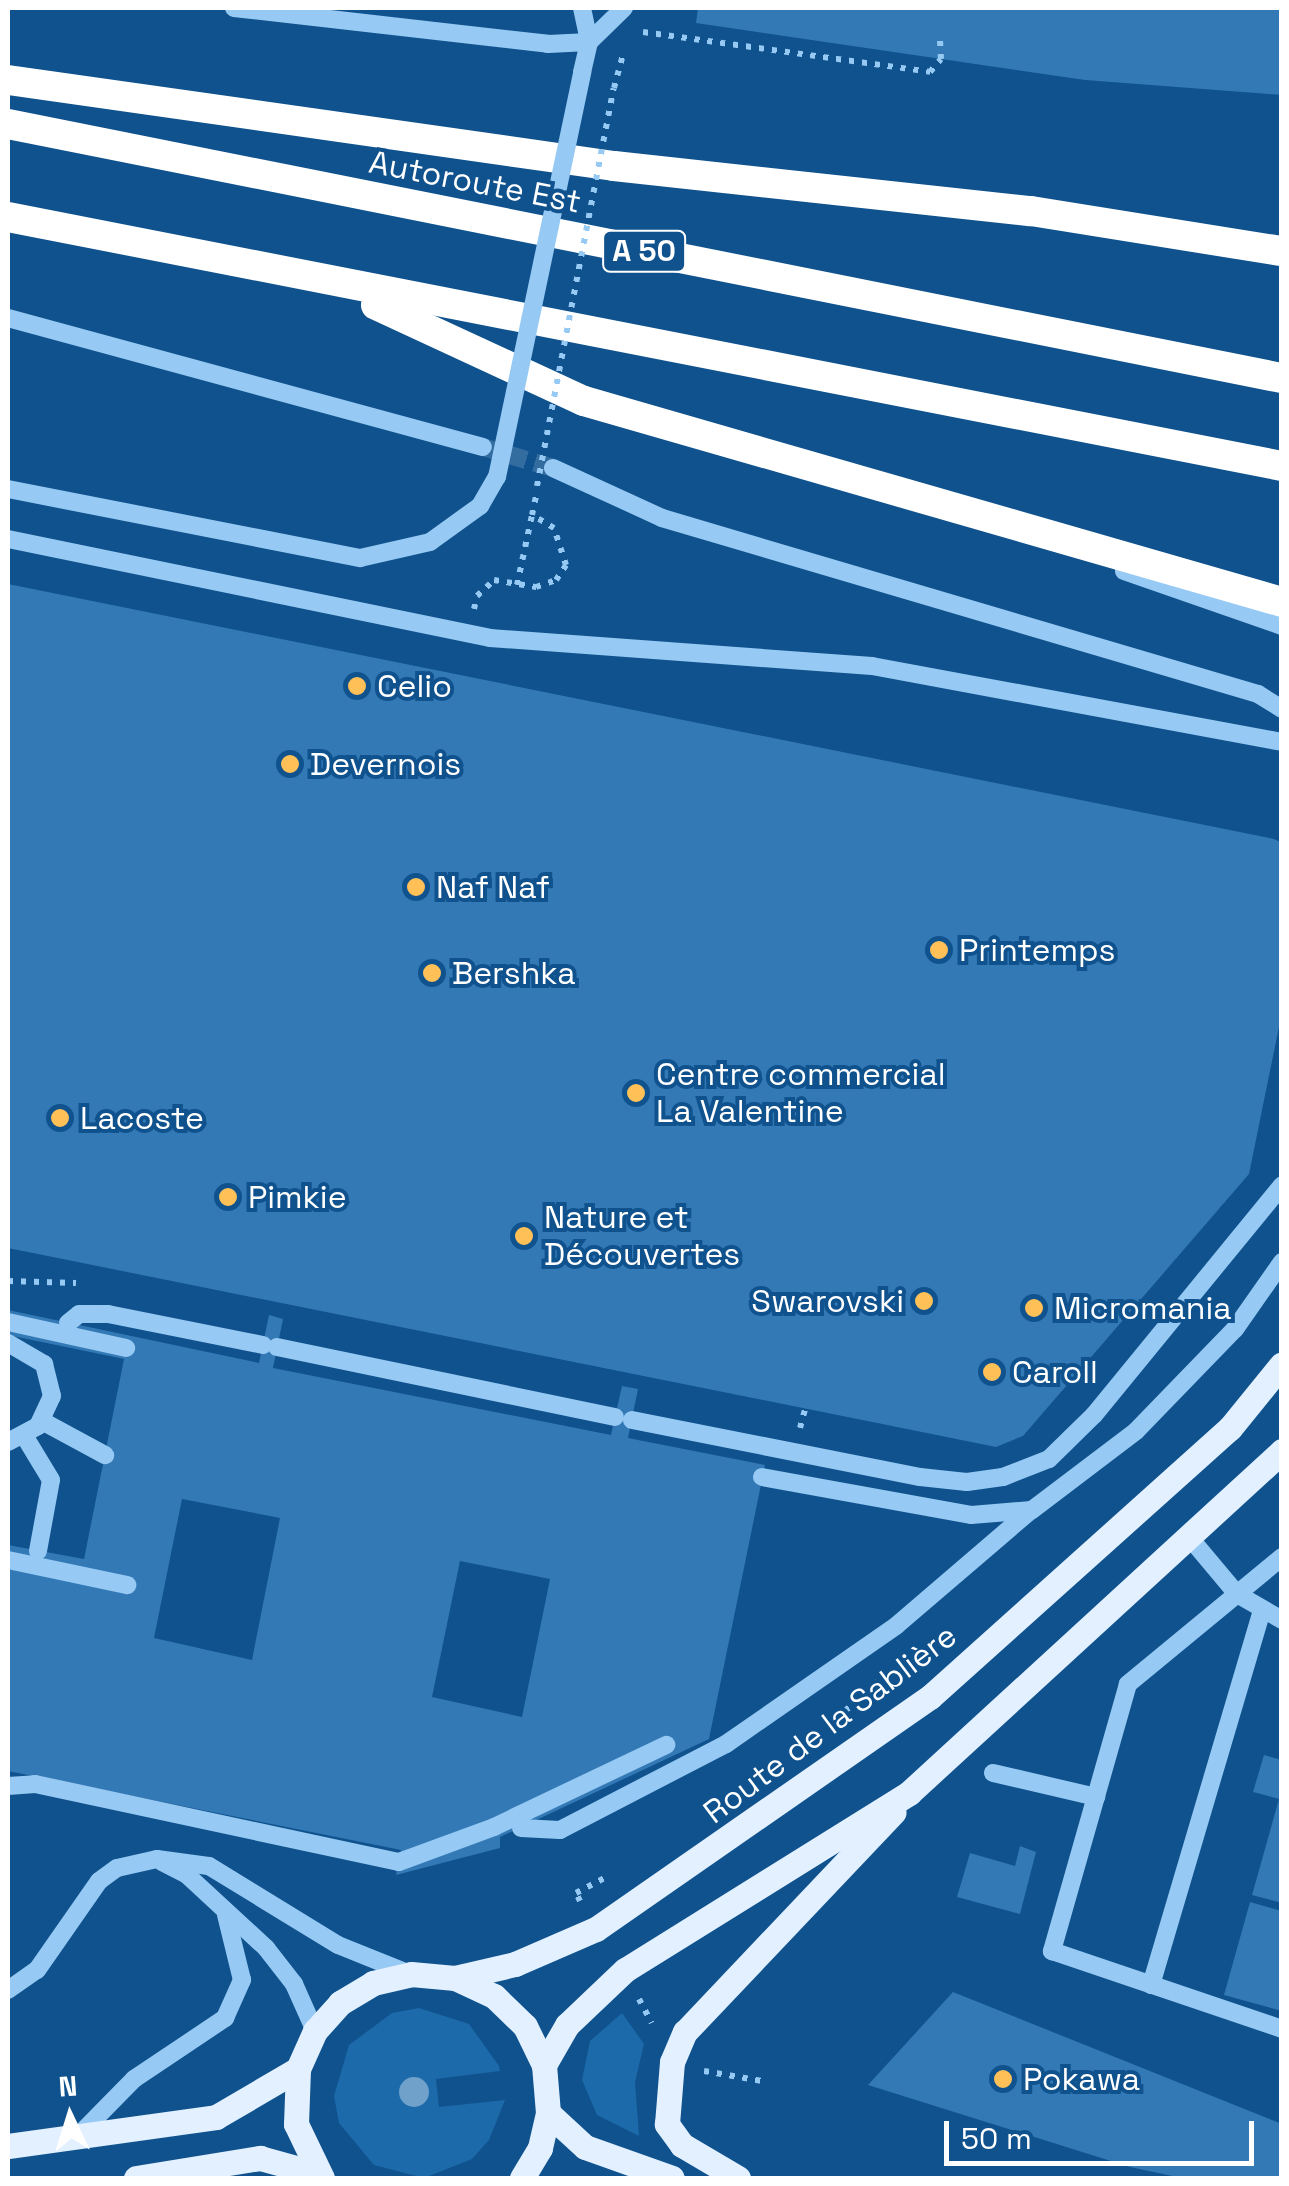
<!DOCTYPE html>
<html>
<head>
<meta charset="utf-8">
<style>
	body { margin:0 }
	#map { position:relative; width:1289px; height:2186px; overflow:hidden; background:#0f528d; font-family:"Space Grotesk",sans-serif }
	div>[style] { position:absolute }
	.green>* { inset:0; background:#1d6aab }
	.building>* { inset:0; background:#3379b5 }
	.minor-tunnel>* { height:18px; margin-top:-9px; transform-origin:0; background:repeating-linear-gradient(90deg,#336c9e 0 18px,transparent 0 27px) }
	.path>* { height:6px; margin-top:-3px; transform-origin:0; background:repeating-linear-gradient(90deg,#96c9f3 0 5px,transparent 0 13px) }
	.minor>* { height:18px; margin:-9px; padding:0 9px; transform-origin:9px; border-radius:9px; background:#96c9f3 }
	.major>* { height:25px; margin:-12.5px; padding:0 12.5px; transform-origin:12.5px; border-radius:12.5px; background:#e2f0ff }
	.highway>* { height:30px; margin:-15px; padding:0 15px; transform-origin:15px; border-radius:15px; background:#fff }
	.path-bridge>* { height:6px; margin-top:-3px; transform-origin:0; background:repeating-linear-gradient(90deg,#96c9f3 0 5px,transparent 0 13px) }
	.minor-bridge>* { height:18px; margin:-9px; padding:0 9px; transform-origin:9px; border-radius:9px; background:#96c9f3 }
	.trees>* { width:30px; height:30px; margin:-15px; border-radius:50%; background:#6fa1cb }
	.dots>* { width:28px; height:28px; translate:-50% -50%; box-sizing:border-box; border:5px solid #0f528d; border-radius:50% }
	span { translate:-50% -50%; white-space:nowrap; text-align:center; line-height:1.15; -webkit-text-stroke:8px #0f528d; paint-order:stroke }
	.shield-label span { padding:2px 8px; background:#0f528d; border:2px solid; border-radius:8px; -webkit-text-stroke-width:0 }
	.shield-label { font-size:30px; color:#fff; font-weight:700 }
	.street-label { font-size:32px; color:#fff }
	.poi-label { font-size:32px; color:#fff }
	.left { translate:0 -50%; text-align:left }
	.right { translate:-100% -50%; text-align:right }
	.frame { position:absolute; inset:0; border:10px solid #fff; pointer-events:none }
	.north { position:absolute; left:20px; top:2066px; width:100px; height:100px; -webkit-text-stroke:8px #0f528d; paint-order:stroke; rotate:356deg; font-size:28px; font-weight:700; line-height:40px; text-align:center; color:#fff }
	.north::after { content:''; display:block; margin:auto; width:35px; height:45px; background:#fff; clip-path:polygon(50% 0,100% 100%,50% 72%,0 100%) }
	.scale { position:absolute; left:944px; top:2121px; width:310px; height:45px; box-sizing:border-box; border:5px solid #fff; border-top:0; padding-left:12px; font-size:30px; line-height:35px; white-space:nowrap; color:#fff; -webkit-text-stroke:8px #0f528d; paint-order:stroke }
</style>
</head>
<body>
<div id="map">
	<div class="green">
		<i style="clip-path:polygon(419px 2008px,469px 2024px,499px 2066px,500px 2071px,436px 2079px,439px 2107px,505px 2100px,489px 2140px,472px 2159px,424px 2178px,374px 2165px,339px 2123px,334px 2096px,349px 2045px,392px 2013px)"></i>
		<i style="clip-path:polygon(622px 2013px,644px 2044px,635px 2082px,639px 2136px,597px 2115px,582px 2080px,590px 2041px)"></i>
	</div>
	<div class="building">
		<i style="clip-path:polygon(698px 8px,1282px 8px,1282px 95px,1085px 80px,696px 23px)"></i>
		<i style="clip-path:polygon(8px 584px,1274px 839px,1282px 843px,1282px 1012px,1249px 1174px,1023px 1436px,996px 1447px,8px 1248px)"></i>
		<i style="clip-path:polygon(evenodd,8px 1310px,259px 1363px,269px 1315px,283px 1319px,273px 1368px,611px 1435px,622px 1386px,638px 1389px,628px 1438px,765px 1465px,709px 1739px,500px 1837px,500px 1848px,396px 1875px,401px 1850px,8px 1771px,8px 1545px,84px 1559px,124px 1359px,8px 1335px,8px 1310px,182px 1499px,280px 1518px,252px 1660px,154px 1638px,182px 1499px,8px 1310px,460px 1561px,550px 1579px,522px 1717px,432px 1697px,460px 1561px)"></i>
		<i style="clip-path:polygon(1264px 1755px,1282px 1760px,1282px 1903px,1252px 1895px,1279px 1799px,1253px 1792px)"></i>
		<i style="clip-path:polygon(1020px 1846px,1036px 1852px,1020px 1914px,957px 1897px,970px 1853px,1015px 1866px)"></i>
		<i style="clip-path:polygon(1250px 1902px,1282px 1911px,1282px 2011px,1224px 1995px)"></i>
		<i style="clip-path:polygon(953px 1992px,1282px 2124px,1282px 2178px,1182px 2178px,1130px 2167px,868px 2085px)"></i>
	</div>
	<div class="minor-tunnel">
		<i style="left:483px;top:447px;width:73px;rotate:16.7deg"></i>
	</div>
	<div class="path">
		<i style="left:643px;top:32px;width:290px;rotate:7.9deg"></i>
		<i style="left:930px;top:72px;width:17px;rotate:-50deg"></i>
		<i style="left:941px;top:59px;width:19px;rotate:-93deg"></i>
		<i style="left:614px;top:88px;width:38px;rotate:-75deg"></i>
		<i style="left:517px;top:585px;width:72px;rotate:-77.9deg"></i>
		<i style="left:474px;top:609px;width:13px;rotate:-77deg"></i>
		<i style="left:477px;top:596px;width:23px;rotate:-43deg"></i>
		<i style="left:494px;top:580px;width:43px;rotate:9.5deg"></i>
		<i style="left:536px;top:587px;width:21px;rotate:-19deg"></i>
		<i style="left:556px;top:580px;width:18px;rotate:-56deg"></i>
		<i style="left:566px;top:565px;width:39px;rotate:-108deg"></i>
		<i style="left:554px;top:528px;width:26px;rotate:-149deg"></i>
		<i style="left:532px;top:515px;width:25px;rotate:-78deg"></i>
		<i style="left:8px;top:1281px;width:68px;rotate:1.7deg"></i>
		<i style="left:800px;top:1428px;width:20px;rotate:-75deg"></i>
		<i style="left:845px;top:1711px;width:62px;rotate:-42.4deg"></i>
		<i style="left:580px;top:1901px;width:9px;rotate:-117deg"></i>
		<i style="left:576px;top:1893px;width:34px;rotate:-28deg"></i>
		<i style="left:639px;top:1999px;width:27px;rotate:62deg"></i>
		<i style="left:704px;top:2071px;width:59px;rotate:9.8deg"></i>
	</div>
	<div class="minor">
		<i style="left:234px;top:8px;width:316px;rotate:6.5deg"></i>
		<i style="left:548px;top:44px;width:41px;rotate:-2.8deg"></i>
		<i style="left:589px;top:42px;width:49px;rotate:-44.2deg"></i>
		<i style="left:582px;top:8px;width:35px;rotate:78deg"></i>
		<i style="left:589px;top:42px;width:31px;rotate:103deg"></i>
		<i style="left:8px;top:318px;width:492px;rotate:15.2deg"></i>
		<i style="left:553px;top:468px;width:120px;rotate:24.6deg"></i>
		<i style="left:662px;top:518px;width:621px;rotate:16.45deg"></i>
		<i style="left:1258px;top:694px;width:28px;rotate:32deg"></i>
		<i style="left:8px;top:489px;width:359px;rotate:11.1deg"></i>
		<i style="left:360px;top:558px;width:72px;rotate:-12.9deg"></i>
		<i style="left:430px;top:542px;width:62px;rotate:-35.8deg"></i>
		<i style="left:480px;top:506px;width:34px;rotate:-60deg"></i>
		<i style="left:8px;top:539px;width:492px;rotate:11.6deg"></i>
		<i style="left:490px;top:638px;width:383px;rotate:4.2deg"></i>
		<i style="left:872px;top:666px;width:417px;rotate:10.5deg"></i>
		<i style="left:1124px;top:571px;width:167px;rotate:19.2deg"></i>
		<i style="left:8px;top:1322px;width:121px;rotate:12.4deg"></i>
		<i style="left:68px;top:1323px;width:14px;rotate:-39deg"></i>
		<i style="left:79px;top:1314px;width:29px"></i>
		<i style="left:108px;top:1314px;width:158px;rotate:11.3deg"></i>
		<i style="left:8px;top:1343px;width:42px;rotate:30.3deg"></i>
		<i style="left:44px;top:1364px;width:33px;rotate:76deg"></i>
		<i style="left:52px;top:1396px;width:33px;rotate:115deg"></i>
		<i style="left:38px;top:1426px;width:34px;rotate:152deg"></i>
		<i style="left:277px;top:1347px;width:345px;rotate:11.7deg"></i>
		<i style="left:632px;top:1420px;width:294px;rotate:11.2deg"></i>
		<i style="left:920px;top:1477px;width:47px;rotate:6.1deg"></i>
		<i style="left:967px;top:1482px;width:36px;rotate:-8deg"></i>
		<i style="left:1003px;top:1477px;width:49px;rotate:-21.4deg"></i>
		<i style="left:1049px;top:1459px;width:63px;rotate:-44.4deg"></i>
		<i style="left:1094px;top:1415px;width:297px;rotate:-50.7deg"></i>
		<i style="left:42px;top:1421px;width:72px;rotate:28.4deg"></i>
		<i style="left:25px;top:1437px;width:50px;rotate:58.8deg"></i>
		<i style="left:51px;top:1480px;width:72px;rotate:100.4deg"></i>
		<i style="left:762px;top:1477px;width:212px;rotate:10.3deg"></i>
		<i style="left:971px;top:1515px;width:61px;rotate:-4.7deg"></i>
		<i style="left:1032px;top:1510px;width:131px;rotate:-37.2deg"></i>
		<i style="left:1136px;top:1431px;width:142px;rotate:-45.9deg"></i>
		<i style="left:1235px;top:1329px;width:82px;rotate:-55deg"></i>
		<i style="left:1190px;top:1538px;width:73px;rotate:50deg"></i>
		<i style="left:1237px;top:1594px;width:52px;rotate:30deg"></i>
		<i style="left:1282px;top:1557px;width:200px;rotate:140.5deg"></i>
		<i style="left:1128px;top:1684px;width:278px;rotate:105.9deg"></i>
		<i style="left:1052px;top:1951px;width:243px;rotate:18.7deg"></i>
		<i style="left:8px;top:1560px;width:122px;rotate:11.9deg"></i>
		<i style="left:993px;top:1773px;width:106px;rotate:13.1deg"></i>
		<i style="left:8px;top:1786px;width:27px;rotate:-4deg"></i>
		<i style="left:35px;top:1784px;width:372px;rotate:12.1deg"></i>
		<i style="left:399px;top:1862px;width:101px;rotate:-20.2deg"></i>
		<i style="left:494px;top:1827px;width:191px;rotate:-25.5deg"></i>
		<i style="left:521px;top:1828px;width:39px;rotate:3deg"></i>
		<i style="left:560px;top:1830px;width:187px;rotate:-27.4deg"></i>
		<i style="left:726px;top:1744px;width:208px;rotate:-34.8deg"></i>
		<i style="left:897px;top:1625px;width:177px;rotate:-40.6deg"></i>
		<i style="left:162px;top:1862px;width:28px;rotate:27deg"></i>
		<i style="left:187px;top:1875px;width:108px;rotate:42.7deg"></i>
		<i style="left:266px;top:1948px;width:46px;rotate:52.1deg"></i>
		<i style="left:294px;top:1984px;width:51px;rotate:65.9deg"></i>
		<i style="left:1151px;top:1985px;width:387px;rotate:-73.5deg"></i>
		<i style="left:8px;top:1990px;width:35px;rotate:-35deg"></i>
		<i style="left:37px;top:1970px;width:108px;rotate:-55.1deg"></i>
		<i style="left:99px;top:1881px;width:22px;rotate:-36deg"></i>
		<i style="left:117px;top:1868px;width:41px;rotate:-12.7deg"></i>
		<i style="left:157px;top:1859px;width:52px;rotate:7.7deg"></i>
		<i style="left:209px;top:1866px;width:151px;rotate:31.5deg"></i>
		<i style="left:338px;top:1945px;width:78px;rotate:21.9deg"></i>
		<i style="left:78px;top:2136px;width:80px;rotate:-45.5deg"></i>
		<i style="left:134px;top:2079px;width:110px;rotate:-33.8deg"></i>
		<i style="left:225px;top:2018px;width:42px;rotate:-65.9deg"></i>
		<i style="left:242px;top:1980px;width:67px;rotate:-103.8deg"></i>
	</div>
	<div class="major">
		<i style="left:455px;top:1978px;width:62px;rotate:-13.1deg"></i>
		<i style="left:515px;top:1964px;width:88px;rotate:-23.4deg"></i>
		<i style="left:596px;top:1929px;width:407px;rotate:-34.8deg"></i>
		<i style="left:930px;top:1697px;width:403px;rotate:-41.9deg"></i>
		<i style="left:1230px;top:1428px;width:82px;rotate:-50.9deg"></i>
		<i style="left:544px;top:2065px;width:46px;rotate:-60.1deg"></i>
		<i style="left:567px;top:2025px;width:80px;rotate:-43.5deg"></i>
		<i style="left:625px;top:1970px;width:335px;rotate:-31.9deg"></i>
		<i style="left:909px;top:1793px;width:506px;rotate:-42.52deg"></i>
		<i style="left:548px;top:2113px;width:50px;rotate:42.6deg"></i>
		<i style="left:585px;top:2147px;width:92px;rotate:19.6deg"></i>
		<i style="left:8px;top:2146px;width:210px;rotate:-7.9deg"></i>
		<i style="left:216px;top:2117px;width:95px;rotate:-30.3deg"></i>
		<i style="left:136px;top:2178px;width:126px;rotate:-9.2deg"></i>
		<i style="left:260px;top:2158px;width:60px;rotate:15.4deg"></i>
		<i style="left:322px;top:2178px;width:60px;rotate:-115.7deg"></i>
		<i style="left:296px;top:2124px;width:55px;rotate:-87.9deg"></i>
		<i style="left:298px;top:2069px;width:42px;rotate:-65.9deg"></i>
		<i style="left:315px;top:2031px;width:38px;rotate:-48deg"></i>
		<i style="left:340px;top:2003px;width:39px;rotate:-31deg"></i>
		<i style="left:373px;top:1983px;width:39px;rotate:-13deg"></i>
		<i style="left:411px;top:1974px;width:44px;rotate:5.2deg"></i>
		<i style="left:455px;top:1978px;width:43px;rotate:24.8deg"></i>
		<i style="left:494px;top:1996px;width:43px;rotate:44.1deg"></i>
		<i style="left:525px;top:2026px;width:43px;rotate:64deg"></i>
		<i style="left:544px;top:2065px;width:48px;rotate:85.2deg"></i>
		<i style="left:548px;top:2113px;width:36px;rotate:103deg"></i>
		<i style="left:540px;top:2148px;width:35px;rotate:121deg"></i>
		<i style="left:738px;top:2178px;width:65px;rotate:-149.5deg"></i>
		<i style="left:682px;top:2145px;width:26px;rotate:-126deg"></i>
		<i style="left:667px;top:2124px;width:62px;rotate:-85.4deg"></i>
		<i style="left:672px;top:2062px;width:33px;rotate:-67deg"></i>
		<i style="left:685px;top:2032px;width:303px;rotate:-46.5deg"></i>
	</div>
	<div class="highway">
		<i style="left:8px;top:80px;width:612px;rotate:8.08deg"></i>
		<i style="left:614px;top:166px;width:419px;rotate:6.2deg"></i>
		<i style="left:1031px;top:211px;width:254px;rotate:9.1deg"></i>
		<i style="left:8px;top:124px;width:1299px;rotate:11.28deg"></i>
		<i style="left:8px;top:217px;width:1298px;rotate:11.06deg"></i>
		<i style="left:376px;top:305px;width:229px;rotate:24.8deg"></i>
		<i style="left:584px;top:401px;width:726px;rotate:16.06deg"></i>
	</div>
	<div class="path-bridge">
		<i style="left:537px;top:486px;width:405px;rotate:-79.1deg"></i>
	</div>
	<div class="minor-bridge">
		<i style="left:497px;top:477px;width:414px;rotate:-78.1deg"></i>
	</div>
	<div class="trees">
		<i style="left:414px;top:2092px"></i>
	</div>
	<div class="dots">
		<i style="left:357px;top:686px;background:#ffc058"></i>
		<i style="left:290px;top:764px;background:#ffc058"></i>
		<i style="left:416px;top:887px;background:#ffc058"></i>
		<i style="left:939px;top:950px;background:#ffc058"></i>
		<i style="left:432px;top:973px;background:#ffc058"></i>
		<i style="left:636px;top:1093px;background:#ffc058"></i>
		<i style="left:60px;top:1118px;background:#ffc058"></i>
		<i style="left:228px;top:1197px;background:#ffc058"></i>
		<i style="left:524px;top:1236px;background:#ffc058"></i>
		<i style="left:924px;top:1301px;background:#ffc058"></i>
		<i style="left:1034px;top:1308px;background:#ffc058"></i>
		<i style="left:992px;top:1372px;background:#ffc058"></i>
		<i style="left:1003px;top:2079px;background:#ffc058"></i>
	</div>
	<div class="shield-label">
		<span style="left:644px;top:251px">A 50</span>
	</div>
	<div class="street-label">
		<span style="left:475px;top:182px;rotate:11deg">Autoroute Est</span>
		<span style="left:830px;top:1724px;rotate:-37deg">Route de la Sablière</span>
	</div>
	<div class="poi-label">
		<span class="left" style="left:377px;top:686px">Celio</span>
		<span class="left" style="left:310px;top:764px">Devernois</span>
		<span class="left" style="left:436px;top:887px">Naf Naf</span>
		<span class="left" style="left:959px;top:950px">Printemps</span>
		<span class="left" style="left:452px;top:973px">Bershka</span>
		<span class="left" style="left:656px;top:1093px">Centre commercial<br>La Valentine</span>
		<span class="left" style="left:80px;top:1118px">Lacoste</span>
		<span class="left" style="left:248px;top:1197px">Pimkie</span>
		<span class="left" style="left:544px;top:1236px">Nature et<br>Découvertes</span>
		<span class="right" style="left:904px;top:1301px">Swarovski</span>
		<span class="left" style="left:1054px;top:1308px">Micromania</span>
		<span class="left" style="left:1012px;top:1372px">Caroll</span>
		<span class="left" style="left:1023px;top:2079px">Pokawa</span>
	</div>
	<div class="frame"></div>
	<div class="north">N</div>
	<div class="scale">50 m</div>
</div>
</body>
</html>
